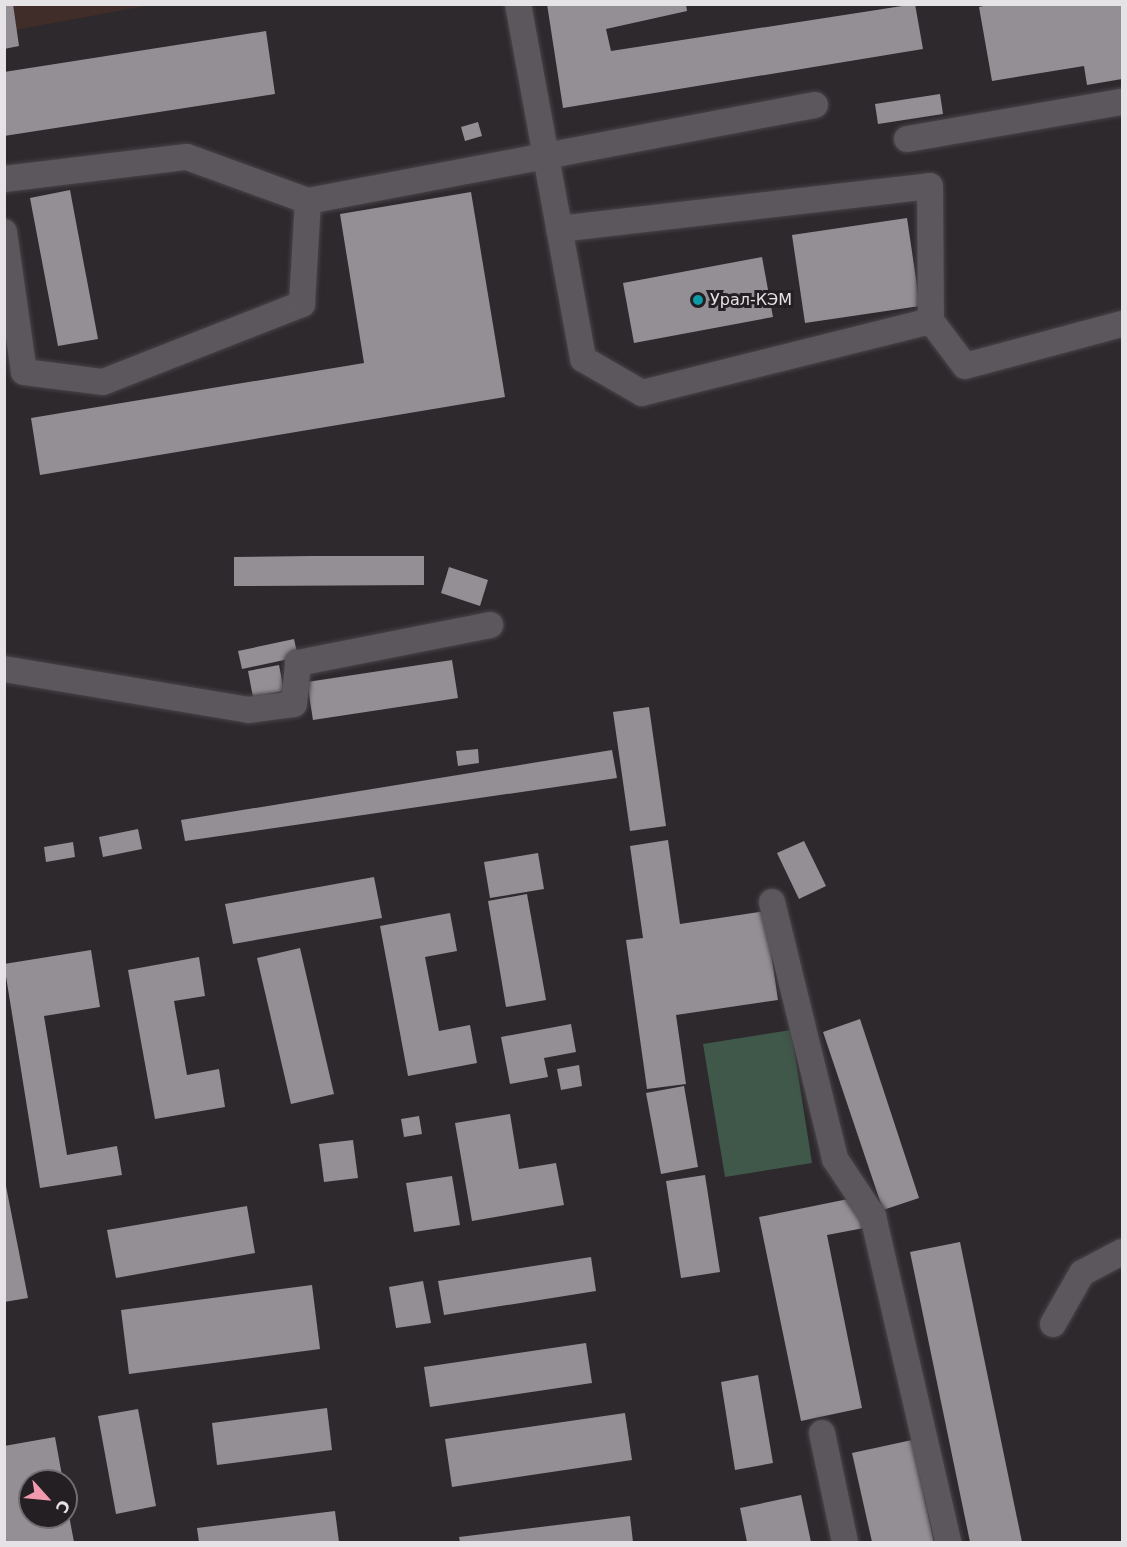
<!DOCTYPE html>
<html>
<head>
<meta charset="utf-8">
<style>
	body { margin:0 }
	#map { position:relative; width:1127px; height:1547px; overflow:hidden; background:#2d292d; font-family:"DejaVu Sans",sans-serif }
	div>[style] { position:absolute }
	.industrial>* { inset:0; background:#402c28 }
	.green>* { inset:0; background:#3f584a }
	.building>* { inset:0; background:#948f94 }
	.roads { filter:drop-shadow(0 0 2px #474447) drop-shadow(0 0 2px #474447) }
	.minor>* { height:26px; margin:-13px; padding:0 13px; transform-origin:13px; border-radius:13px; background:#5c575c }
	.dots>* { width:16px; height:16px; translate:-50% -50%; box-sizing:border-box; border:3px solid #231f23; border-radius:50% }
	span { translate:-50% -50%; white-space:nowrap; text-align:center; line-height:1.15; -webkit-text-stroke:6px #231f23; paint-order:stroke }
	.poi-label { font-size:16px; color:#e6e3e6 }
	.left { translate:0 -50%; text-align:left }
	.frame { position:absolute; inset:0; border:6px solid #e6e3e6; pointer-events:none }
	.north { position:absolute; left:18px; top:1469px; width:60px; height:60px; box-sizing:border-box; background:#231f23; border:2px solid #716d71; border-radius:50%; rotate:117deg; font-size:16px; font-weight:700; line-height:24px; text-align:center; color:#e6e3e6 }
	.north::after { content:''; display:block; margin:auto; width:21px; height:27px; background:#f29aad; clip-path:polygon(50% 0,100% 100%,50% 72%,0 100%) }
</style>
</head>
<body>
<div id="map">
	<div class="industrial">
		<i style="clip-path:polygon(5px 5px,151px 5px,5px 32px)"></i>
	</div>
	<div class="green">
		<i style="clip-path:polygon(791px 1030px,812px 1163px,725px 1177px,703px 1044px)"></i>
	</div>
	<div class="building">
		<i style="clip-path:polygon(4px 4px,13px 4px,19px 46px,4px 49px)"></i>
		<i style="clip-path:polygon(547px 4px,686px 4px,687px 11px,606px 29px,611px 51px,915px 4px,923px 49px,563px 108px)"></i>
		<i style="clip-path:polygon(992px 4px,1122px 4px,1122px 79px,1087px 85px,1084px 66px,992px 81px,979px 7px)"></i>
		<i style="clip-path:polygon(266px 31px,275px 94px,4px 136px,4px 72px)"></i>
		<i style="clip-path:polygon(940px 94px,943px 114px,878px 124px,875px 104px)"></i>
		<i style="clip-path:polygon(478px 122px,482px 136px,465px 141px,461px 127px)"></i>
		<i style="clip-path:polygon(70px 190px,98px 339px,58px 346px,30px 198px)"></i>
		<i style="clip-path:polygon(471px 192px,505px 397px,40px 475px,31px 418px,364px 363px,340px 214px)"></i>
		<i style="clip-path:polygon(907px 218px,920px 306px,805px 323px,792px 235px)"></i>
		<i style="clip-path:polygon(762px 257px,773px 317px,634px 343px,623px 283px)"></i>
		<i style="clip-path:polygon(311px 556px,424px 556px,424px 585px,234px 586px,234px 557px)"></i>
		<i style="clip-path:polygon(449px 567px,488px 580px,480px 606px,441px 593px)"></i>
		<i style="clip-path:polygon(294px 639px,298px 657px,242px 669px,238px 651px)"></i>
		<i style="clip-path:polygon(452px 660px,458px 698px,313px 720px,307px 682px)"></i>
		<i style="clip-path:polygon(279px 665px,284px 691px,253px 697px,248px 671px)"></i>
		<i style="clip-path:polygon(649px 707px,666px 826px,630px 831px,613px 712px)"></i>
		<i style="clip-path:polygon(478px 749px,479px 763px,458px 766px,456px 751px)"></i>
		<i style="clip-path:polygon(612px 750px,617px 778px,185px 841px,181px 820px)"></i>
		<i style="clip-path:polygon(138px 829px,142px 849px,103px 857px,99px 837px)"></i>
		<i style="clip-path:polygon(668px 840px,680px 924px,765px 911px,778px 1000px,676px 1015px,686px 1084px,647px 1089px,626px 940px,643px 938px,630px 846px)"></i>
		<i style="clip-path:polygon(804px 841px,826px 886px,799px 899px,777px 853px)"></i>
		<i style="clip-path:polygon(73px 842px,75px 857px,46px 862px,44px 847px)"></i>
		<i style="clip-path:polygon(538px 853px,544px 889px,490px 898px,484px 862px)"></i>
		<i style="clip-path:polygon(374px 877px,382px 918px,233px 944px,225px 904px)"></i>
		<i style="clip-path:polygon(527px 894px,546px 1000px,506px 1007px,488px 901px)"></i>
		<i style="clip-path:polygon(450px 913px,457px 951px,425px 957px,439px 1031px,470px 1025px,477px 1063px,408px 1076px,380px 926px)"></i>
		<i style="clip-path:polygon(300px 948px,334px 1094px,291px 1104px,257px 958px)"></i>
		<i style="clip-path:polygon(91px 950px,100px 1007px,44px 1016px,67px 1155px,117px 1146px,122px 1175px,40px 1188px,4px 964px)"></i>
		<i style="clip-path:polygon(199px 957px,205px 996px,174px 1001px,187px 1075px,219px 1069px,225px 1107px,155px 1119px,128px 970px)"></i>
		<i style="clip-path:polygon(860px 1019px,919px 1198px,883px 1210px,823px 1032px)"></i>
		<i style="clip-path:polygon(571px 1024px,576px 1052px,544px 1058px,548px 1077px,510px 1084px,501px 1037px)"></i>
		<i style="clip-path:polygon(579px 1065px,582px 1086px,561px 1090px,557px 1069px)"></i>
		<i style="clip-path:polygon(684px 1086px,698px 1167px,661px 1174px,646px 1093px)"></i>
		<i style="clip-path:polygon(510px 1114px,519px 1169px,556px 1163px,564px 1205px,472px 1221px,455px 1123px)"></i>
		<i style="clip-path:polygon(419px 1116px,422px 1134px,404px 1137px,401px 1119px)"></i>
		<i style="clip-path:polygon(353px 1140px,358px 1178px,324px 1182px,319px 1144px)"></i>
		<i style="clip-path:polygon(705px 1175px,720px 1272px,681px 1278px,666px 1181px)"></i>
		<i style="clip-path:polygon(4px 1176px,28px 1298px,4px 1302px)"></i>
		<i style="clip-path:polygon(452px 1176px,460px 1225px,414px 1232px,406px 1183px)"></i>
		<i style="clip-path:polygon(858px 1197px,864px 1228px,827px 1235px,862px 1408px,801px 1421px,759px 1217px)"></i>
		<i style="clip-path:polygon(247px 1206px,255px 1253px,116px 1278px,107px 1230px)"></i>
		<i style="clip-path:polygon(960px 1242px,1022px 1542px,970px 1542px,910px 1252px)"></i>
		<i style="clip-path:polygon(591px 1257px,596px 1291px,444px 1315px,438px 1281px)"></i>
		<i style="clip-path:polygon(423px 1281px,431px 1323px,396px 1328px,389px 1287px)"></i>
		<i style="clip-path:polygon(312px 1285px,320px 1349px,129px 1374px,121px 1310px)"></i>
		<i style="clip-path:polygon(586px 1343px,592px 1383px,430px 1407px,424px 1367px)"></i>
		<i style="clip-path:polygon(758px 1375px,773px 1463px,735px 1470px,721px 1382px)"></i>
		<i style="clip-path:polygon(327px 1408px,332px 1450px,217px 1465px,212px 1423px)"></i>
		<i style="clip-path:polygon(138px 1409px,156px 1506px,116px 1514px,98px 1416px)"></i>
		<i style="clip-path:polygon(625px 1413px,632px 1460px,452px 1487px,445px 1439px)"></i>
		<i style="clip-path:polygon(55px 1437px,63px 1481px,30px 1481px,30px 1517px,66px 1517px,67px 1505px,74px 1542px,4px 1542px,4px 1446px)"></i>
		<i style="clip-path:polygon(912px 1440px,934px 1542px,872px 1542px,852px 1453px)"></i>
		<i style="clip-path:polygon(801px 1495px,811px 1542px,747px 1542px,740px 1508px)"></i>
		<i style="clip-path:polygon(335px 1511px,339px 1542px,199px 1542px,197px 1528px)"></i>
		<i style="clip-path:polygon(630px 1516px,633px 1542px,460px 1542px,459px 1537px)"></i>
	</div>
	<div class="roads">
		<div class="minor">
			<i style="left:518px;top:4px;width:361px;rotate:79.6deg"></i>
			<i style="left:583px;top:359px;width:68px;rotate:30deg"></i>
			<i style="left:642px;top:393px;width:298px;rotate:-14deg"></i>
			<i style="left:931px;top:321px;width:56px;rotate:52.9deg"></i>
			<i style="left:965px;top:366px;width:163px;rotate:-15deg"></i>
			<i style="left:907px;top:139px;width:218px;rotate:-9.8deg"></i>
			<i style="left:4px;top:179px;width:184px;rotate:-6.9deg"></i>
			<i style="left:187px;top:157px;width:129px;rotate:20deg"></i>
			<i style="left:308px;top:201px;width:516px;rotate:-10.72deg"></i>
			<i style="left:559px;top:229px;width:373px;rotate:-6.6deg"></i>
			<i style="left:930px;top:186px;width:135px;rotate:89.6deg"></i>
			<i style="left:4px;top:232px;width:141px;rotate:81.9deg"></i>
			<i style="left:24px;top:372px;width:80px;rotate:7.2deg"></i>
			<i style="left:103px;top:382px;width:214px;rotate:-21.4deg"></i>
			<i style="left:302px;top:304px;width:103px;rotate:-86.7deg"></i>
			<i style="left:4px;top:669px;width:247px;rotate:9.5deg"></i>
			<i style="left:248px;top:710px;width:46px;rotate:-7.4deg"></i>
			<i style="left:294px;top:704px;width:41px;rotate:-84.4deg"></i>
			<i style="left:298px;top:663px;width:196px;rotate:-11.2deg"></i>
			<i style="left:772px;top:902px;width:265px;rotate:76.2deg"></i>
			<i style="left:835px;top:1159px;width:69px;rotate:56.3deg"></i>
			<i style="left:873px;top:1216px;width:335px;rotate:77deg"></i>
			<i style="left:1053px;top:1324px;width:59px;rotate:-60.4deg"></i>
			<i style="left:1082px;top:1273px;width:45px;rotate:-27.7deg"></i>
			<i style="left:822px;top:1433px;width:111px;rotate:78.1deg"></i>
		</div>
	</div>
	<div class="dots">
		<i style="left:698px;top:300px;background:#0f9aa8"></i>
	</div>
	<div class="poi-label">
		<span class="left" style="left:710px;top:300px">Урал-КЭМ</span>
	</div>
	<div class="frame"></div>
	<div class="north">С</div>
</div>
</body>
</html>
